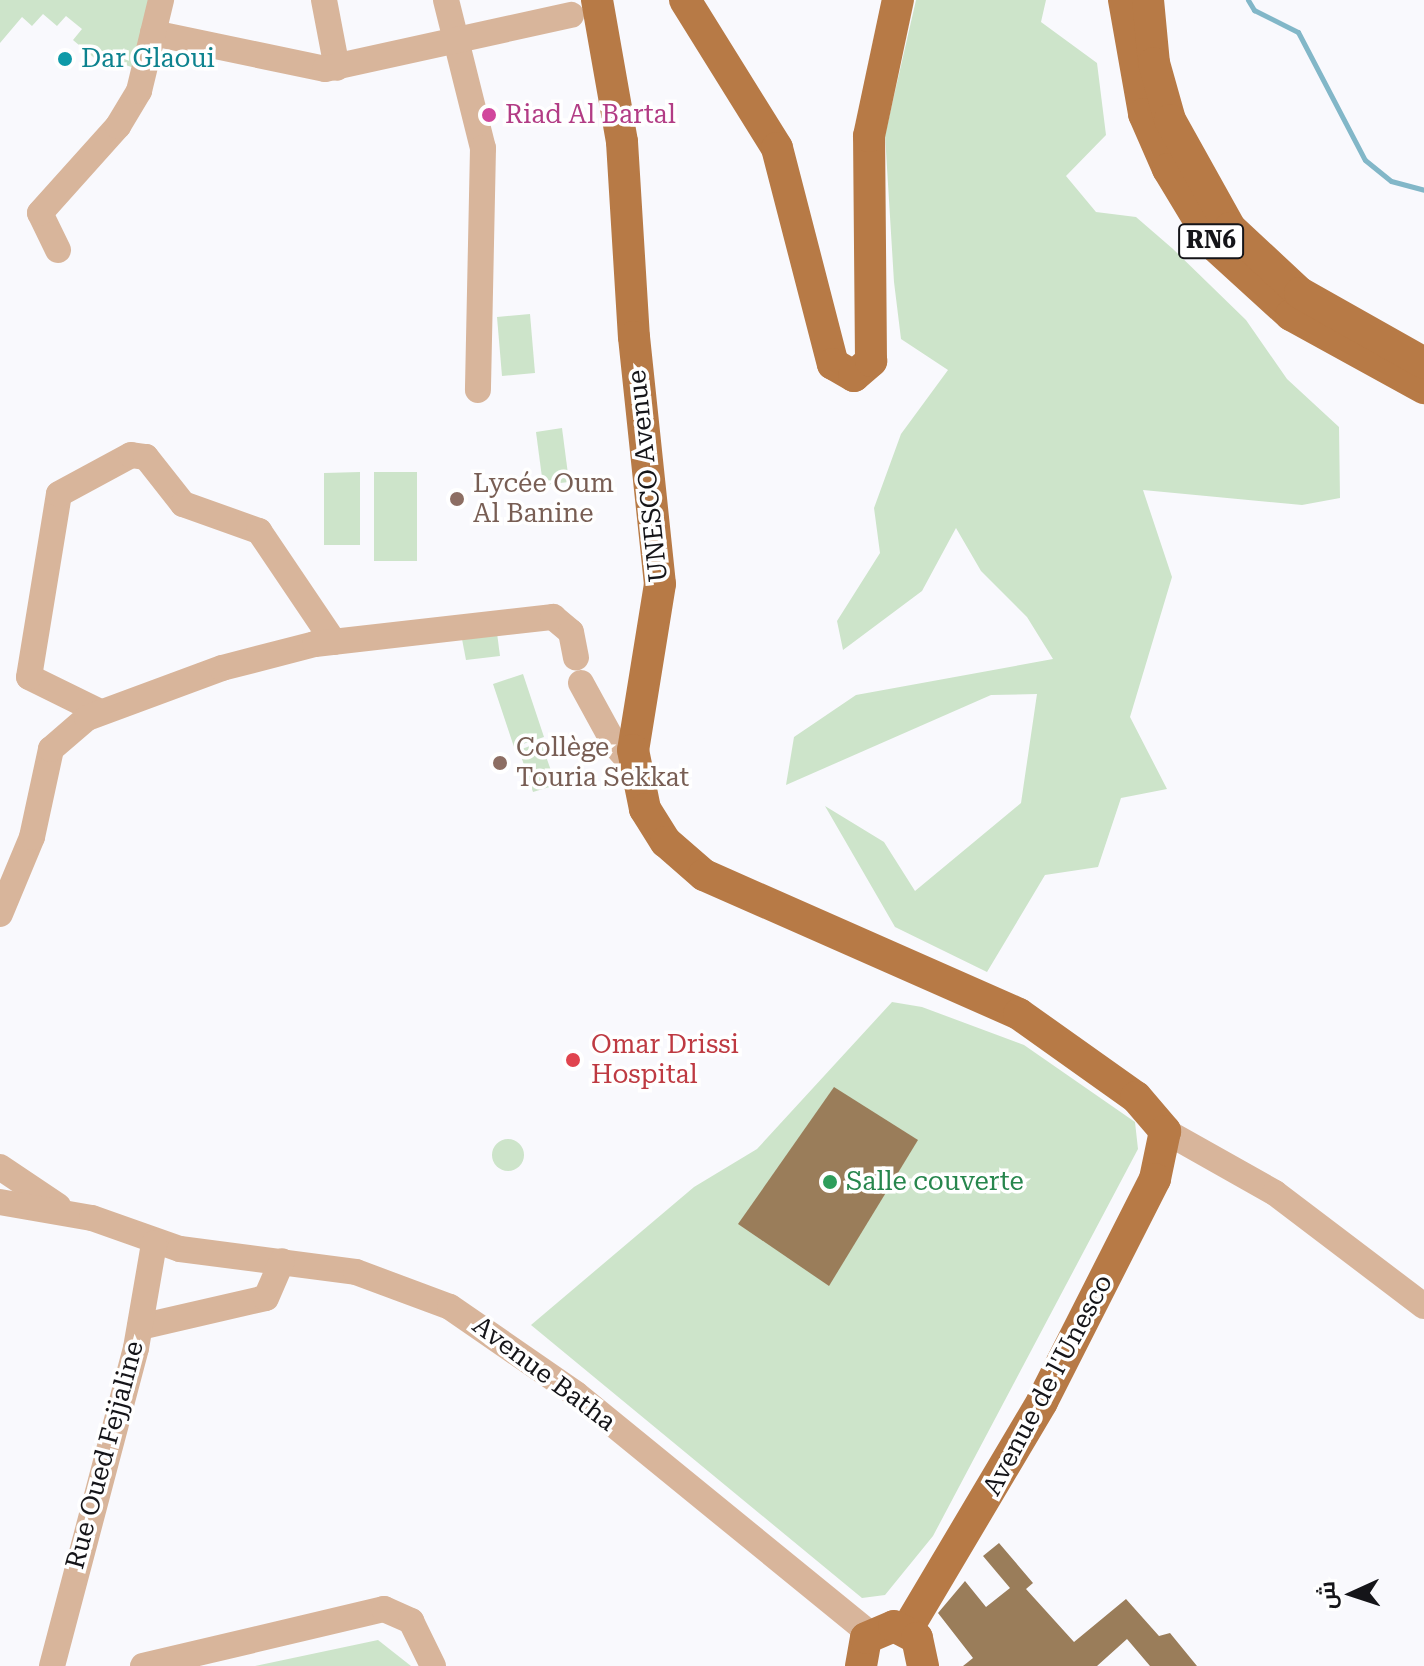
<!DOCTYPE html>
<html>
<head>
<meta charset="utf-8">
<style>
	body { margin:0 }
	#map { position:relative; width:1424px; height:1666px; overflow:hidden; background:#f9f9fd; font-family:"Roboto Serif",Cairo,serif }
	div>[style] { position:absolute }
	.green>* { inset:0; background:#cde4ca }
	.round { border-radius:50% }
	.stream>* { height:5px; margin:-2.5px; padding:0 2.5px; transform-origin:2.5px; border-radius:2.5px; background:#82b7c8 }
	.building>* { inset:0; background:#9a7d5a }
	.minor>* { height:26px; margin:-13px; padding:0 13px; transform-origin:13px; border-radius:13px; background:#d8b59b }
	.major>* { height:32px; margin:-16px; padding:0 16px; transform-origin:16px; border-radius:16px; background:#b77a46 }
	.dots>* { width:22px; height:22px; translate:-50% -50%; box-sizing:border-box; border:4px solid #fff; border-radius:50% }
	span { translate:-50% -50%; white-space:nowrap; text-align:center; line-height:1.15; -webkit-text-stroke:7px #fff; paint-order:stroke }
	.shield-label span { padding:2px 6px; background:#fff; border:2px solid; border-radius:6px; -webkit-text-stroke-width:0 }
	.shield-label { font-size:24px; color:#151519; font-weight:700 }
	.culture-label { font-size:26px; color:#0d838f }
	.left { translate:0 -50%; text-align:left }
	.hotel-label { font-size:26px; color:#b23c85 }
	.street-label { font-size:26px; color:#151519 }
	.education-label { font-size:26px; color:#785e54 }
	.health-label { font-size:26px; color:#be3a42 }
	.leisure-label { font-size:26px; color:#27864d }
	.north { position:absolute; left:1312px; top:1554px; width:80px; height:80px; -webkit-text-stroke:6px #fff; paint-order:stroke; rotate:267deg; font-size:22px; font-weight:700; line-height:32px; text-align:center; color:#151519 }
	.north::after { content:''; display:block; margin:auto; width:28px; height:36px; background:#151519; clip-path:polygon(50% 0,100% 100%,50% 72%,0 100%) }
</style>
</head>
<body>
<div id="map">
	<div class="green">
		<i style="clip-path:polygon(0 0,156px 0,137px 69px,103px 57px,99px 62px,73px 40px,82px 29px,66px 16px,57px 26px,43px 14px,32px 26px,22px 17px,0 43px)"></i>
		<i style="clip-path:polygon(916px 0,1046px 0,1041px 22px,1097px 63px,1106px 135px,1066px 176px,1096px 212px,1136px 217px,1173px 249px,1246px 320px,1287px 379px,1339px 427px,1340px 498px,1302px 505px,1143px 490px,1172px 577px,1130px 717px,1167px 789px,1121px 798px,1098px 867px,1045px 875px,987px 972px,895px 927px,825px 806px,884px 842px,915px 891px,1021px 803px,1037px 694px,991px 695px,786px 785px,794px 737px,856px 695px,1053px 659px,1027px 617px,981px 571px,956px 528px,922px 591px,843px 650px,837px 621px,880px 553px,874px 508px,901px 434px,948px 370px,901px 339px,894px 282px,885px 135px)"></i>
		<i style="clip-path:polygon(530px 314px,535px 373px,502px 376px,497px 317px)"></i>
		<i style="clip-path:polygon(562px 428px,569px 482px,543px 485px,536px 432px)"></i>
		<i style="clip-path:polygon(360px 472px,360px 545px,324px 545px,324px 473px)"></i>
		<i style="clip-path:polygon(374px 472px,417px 472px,417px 561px,374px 561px)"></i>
		<i style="clip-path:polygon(497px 633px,500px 656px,466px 660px,462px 639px)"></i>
		<i style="clip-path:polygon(523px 674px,544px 737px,514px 747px,493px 684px)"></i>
		<i style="clip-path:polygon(541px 742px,556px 785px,533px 792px,519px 750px)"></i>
		<i style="clip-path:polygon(892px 1002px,922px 1007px,1024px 1045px,1135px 1122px,1138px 1149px,933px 1536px,885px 1595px,862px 1598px,531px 1325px,694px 1187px,757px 1149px)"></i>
		<i class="round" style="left:492px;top:1139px;width:32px;height:32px"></i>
		<i style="clip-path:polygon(378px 1640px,411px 1666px,255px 1666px)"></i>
	</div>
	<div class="stream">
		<i style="left:1248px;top:0;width:12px;rotate:59deg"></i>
		<i style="left:1254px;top:10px;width:49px;rotate:26.6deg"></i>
		<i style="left:1298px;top:32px;width:144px;rotate:62.4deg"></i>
		<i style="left:1365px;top:160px;width:33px;rotate:39deg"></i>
		<i style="left:1391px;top:181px;width:34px;rotate:15deg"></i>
	</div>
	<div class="building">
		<i style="clip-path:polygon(834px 1087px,918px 1140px,829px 1286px,738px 1224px)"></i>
		<i style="clip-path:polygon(999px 1543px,1033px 1583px,1026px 1589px,1074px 1642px,1126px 1599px,1159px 1636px,1170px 1633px,1197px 1666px,1150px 1666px,1127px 1639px,1097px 1666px,963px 1666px,973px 1658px,938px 1613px,965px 1581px,986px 1607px,1010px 1588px,983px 1556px)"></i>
	</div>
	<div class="minor">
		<i style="left:324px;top:0;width:69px;rotate:79.2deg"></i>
		<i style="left:446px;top:0;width:153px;rotate:76deg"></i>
		<i style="left:483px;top:148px;width:242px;rotate:91.2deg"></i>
		<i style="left:153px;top:33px;width:176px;rotate:11.8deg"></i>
		<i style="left:325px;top:69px;width:252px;rotate:-12.4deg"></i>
		<i style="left:58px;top:250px;width:41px;rotate:-115.9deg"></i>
		<i style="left:40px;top:213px;width:117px;rotate:-48.1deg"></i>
		<i style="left:118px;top:126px;width:41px;rotate:-59deg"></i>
		<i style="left:139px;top:91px;width:94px;rotate:-76.4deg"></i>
		<i style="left:581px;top:683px;width:71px;rotate:61.3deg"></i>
		<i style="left:615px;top:745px;width:27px;rotate:48deg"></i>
		<i style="left:100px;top:712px;width:79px;rotate:-153.8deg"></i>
		<i style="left:29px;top:677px;width:185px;rotate:-80.7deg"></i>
		<i style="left:59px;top:494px;width:82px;rotate:-28.4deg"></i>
		<i style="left:131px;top:455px;width:15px;rotate:8deg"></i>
		<i style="left:146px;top:457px;width:60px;rotate:51.8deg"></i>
		<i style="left:183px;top:504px;width:81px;rotate:19.6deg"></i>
		<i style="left:259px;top:531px;width:134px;rotate:56deg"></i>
		<i style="left:0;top:914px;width:83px;rotate:-67.4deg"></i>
		<i style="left:32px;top:837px;width:90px;rotate:-77.8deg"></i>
		<i style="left:51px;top:749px;width:48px;rotate:-40.7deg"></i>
		<i style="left:87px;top:718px;width:144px;rotate:-20.3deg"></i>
		<i style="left:222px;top:668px;width:96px;rotate:-14.5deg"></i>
		<i style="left:315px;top:644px;width:240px;rotate:-6.5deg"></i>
		<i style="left:553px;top:617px;width:23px;rotate:40deg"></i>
		<i style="left:571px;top:632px;width:26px;rotate:79deg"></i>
		<i style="left:1165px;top:1131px;width:126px;rotate:29.4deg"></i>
		<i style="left:1275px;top:1193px;width:187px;rotate:37.2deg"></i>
		<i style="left:0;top:1167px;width:70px;rotate:33.9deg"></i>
		<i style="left:0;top:1202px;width:93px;rotate:9.9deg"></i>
		<i style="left:92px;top:1218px;width:93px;rotate:19.4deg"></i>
		<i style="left:180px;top:1249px;width:177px;rotate:7.4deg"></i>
		<i style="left:356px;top:1272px;width:100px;rotate:20.4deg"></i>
		<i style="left:450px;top:1307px;width:153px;rotate:34.6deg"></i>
		<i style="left:576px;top:1394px;width:380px;rotate:39.2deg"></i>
		<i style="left:140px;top:1327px;width:129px;rotate:-13deg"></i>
		<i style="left:266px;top:1298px;width:40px;rotate:-66.6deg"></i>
		<i style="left:52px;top:1666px;width:329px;rotate:-75.2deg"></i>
		<i style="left:136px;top:1348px;width:106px;rotate:-80.2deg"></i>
		<i style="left:143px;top:1666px;width:248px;rotate:-13.3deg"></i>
		<i style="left:384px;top:1609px;width:30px;rotate:24deg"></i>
		<i style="left:411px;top:1621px;width:50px;rotate:63.9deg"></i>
	</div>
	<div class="major">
		<i style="left:597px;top:0;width:144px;rotate:80deg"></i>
		<i style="left:622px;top:142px;width:195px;rotate:86.5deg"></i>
		<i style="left:634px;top:337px;width:248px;rotate:84deg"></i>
		<i style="left:660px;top:584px;width:168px;rotate:99.2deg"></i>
		<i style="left:633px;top:750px;width:60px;rotate:78.5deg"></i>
		<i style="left:645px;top:809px;width:39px;rotate:58deg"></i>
		<i style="left:666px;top:842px;width:50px;rotate:41deg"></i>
		<i style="left:704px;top:875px;width:344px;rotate:23.8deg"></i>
		<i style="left:1019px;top:1014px;width:143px;rotate:35.4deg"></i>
		<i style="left:1136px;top:1097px;width:45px;rotate:49.5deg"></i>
		<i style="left:1165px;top:1131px;width:49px;rotate:101.8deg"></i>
		<i style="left:1155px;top:1179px;width:250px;rotate:116.9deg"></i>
		<i style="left:1042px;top:1402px;width:264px;rotate:120.7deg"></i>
		<i style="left:685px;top:0;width:174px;rotate:58.1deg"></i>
		<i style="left:777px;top:148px;width:223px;rotate:75.5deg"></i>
		<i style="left:833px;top:364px;width:24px;rotate:30deg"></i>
		<i style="left:854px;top:376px;width:23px;rotate:-41deg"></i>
		<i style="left:871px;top:361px;width:225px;rotate:-90.5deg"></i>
		<i style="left:869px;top:136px;width:139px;rotate:-78deg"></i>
		<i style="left:1124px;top:0;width:116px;rotate:80deg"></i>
		<i style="left:1144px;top:114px;width:60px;rotate:66.4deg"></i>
		<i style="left:1168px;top:169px;width:89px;rotate:58.8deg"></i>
		<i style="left:1214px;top:245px;width:104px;rotate:42.3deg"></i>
		<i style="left:1291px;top:315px;width:152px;rotate:28.8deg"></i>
		<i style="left:1148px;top:0;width:63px;rotate:84.6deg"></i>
		<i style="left:1154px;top:63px;width:59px;rotate:74.3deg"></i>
		<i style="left:1170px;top:120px;width:124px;rotate:60.9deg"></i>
		<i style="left:1230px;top:228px;width:96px;rotate:42.9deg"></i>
		<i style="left:1300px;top:293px;width:142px;rotate:29.4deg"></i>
		<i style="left:861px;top:1666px;width:28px;rotate:-80deg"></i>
		<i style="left:866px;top:1638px;width:30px;rotate:-23deg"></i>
		<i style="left:894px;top:1626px;width:26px;rotate:28deg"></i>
		<i style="left:917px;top:1638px;width:29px;rotate:78deg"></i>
	</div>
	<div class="dots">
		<i style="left:65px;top:59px;background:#0f9aa8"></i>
		<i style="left:489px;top:115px;background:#d1479c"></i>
		<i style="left:457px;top:499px;background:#8d6e63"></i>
		<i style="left:500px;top:763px;background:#8d6e63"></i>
		<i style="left:573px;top:1060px;background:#e0444e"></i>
		<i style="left:830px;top:1182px;background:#2e9e5b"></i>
	</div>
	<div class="shield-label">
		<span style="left:1211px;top:241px">RN6</span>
	</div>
	<div class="culture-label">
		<span class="left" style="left:81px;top:59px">Dar Glaoui</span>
	</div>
	<div class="hotel-label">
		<span class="left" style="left:505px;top:115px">Riad Al Bartal</span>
	</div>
	<div class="street-label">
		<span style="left:648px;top:476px;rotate:-96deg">UNESCO Avenue</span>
		<span style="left:544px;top:1374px;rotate:37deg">Avenue Batha</span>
		<span style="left:1048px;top:1385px;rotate:-62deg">Avenue de l'Unesco</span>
		<span style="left:105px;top:1455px;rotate:-75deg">Rue Oued Fejjaline</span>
	</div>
	<div class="education-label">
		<span class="left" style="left:473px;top:499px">Lycée Oum<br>Al Banine</span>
		<span class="left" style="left:516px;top:763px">Collège<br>Touria Sekkat</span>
	</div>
	<div class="health-label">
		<span class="left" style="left:591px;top:1060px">Omar Drissi<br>Hospital</span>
	</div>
	<div class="leisure-label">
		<span class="left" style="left:846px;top:1182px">Salle couverte</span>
	</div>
	<div class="north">ش</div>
</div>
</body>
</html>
